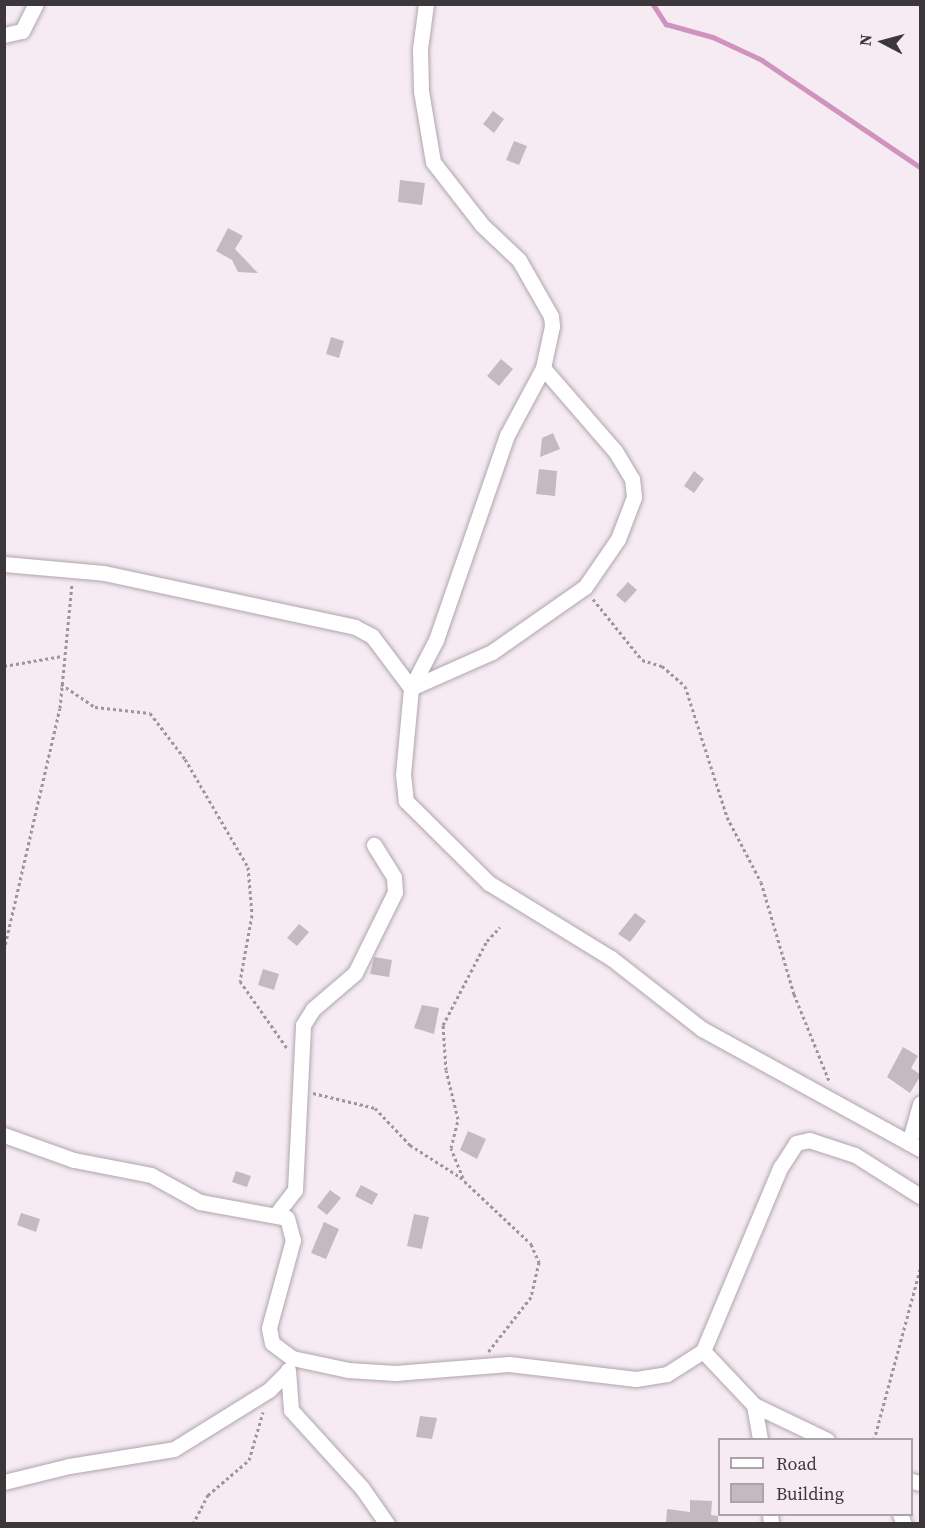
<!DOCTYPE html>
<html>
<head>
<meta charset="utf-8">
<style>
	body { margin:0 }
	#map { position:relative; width:925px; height:1528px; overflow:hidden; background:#f7ebf3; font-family:"Source Serif 4",serif }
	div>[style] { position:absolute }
	.stream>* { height:4.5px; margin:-2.25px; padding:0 2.25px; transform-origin:2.25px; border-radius:2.25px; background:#cf93be }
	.building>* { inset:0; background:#c5b9c1 }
	.path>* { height:3px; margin-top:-1.5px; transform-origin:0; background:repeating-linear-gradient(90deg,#9e959b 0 3px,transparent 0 6px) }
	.roads { filter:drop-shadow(0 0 2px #b0a5ad) drop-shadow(0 0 2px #b0a5ad) }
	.minor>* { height:15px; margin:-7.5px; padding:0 7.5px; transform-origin:7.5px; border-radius:7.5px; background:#fff }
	span { translate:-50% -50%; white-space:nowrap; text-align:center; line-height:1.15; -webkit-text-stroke:4.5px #f7ebf3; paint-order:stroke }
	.frame { position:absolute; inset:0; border:6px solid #3c373a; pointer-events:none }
	.legend { position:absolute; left:718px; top:1438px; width:195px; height:78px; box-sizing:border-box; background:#f7ebf3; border:2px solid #aca3a9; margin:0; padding:8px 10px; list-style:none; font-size:18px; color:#3c373a }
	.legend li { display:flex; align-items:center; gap:12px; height:30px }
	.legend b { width:30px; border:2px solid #aca3a9 }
	.north { position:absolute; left:853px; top:12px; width:60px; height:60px; -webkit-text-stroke:4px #f7ebf3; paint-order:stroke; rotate:276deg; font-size:16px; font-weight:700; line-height:24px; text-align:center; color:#3c373a }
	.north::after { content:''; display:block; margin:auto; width:21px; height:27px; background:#3c373a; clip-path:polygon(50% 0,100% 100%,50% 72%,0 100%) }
</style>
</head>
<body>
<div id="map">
	<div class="stream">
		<i style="left:653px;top:4px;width:24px;rotate:57deg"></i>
		<i style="left:666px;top:24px;width:49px;rotate:15.5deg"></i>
		<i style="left:713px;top:37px;width:54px;rotate:25.1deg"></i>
		<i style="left:762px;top:60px;width:191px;rotate:34.1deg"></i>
	</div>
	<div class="building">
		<i style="clip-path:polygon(493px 111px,504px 119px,494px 133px,483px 124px)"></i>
		<i style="clip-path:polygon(514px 141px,527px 146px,519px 165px,506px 160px)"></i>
		<i style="clip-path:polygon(400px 180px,425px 183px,422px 205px,398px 202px)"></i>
		<i style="clip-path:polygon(228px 228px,243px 236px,235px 249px,258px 273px,238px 272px,232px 260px,216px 251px)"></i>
		<i style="clip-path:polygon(331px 337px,344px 341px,339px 358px,326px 354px)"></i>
		<i style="clip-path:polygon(501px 359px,513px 369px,499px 386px,487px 376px)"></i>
		<i style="clip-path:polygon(553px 433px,560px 449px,540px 457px,542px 438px)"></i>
		<i style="clip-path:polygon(539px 469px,557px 471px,555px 496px,536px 494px)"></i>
		<i style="clip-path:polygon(694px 471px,704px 479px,694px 493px,684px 486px)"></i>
		<i style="clip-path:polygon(628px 582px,637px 590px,625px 603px,616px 595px)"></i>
		<i style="clip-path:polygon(635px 913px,646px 921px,630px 942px,618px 934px)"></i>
		<i style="clip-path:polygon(299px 924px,309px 932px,297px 946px,287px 938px)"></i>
		<i style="clip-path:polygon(374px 957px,392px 960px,389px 977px,370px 974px)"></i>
		<i style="clip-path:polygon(263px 969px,279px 974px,274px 990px,258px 985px)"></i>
		<i style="clip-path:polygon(422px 1005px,439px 1008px,434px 1034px,414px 1028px)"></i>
		<i style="clip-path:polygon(903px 1047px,918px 1056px,911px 1068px,921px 1075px,910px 1093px,887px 1077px)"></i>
		<i style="clip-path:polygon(468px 1131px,486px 1139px,477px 1159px,460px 1150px)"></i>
		<i style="clip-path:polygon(236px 1171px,251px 1176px,247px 1187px,232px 1182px)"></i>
		<i style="clip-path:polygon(361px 1185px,378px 1194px,372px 1205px,355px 1196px)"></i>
		<i style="clip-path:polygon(330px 1190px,341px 1198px,327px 1215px,317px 1207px)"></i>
		<i style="clip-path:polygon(21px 1213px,40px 1219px,36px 1232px,17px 1225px)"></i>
		<i style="clip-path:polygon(414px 1214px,429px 1217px,422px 1249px,407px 1246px)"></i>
		<i style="clip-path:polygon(324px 1222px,339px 1229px,326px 1259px,311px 1253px)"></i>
		<i style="clip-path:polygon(420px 1416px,437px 1418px,432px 1439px,416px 1437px)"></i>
		<i style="clip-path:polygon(690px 1500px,712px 1501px,711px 1515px,718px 1516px,718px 1524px,666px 1524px,667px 1509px,690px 1512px)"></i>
	</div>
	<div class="path">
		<i style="left:593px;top:599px;width:78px;rotate:51.2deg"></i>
		<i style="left:642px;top:660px;width:21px;rotate:17deg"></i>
		<i style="left:662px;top:666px;width:30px;rotate:41deg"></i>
		<i style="left:685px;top:686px;width:138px;rotate:72.2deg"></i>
		<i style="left:727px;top:817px;width:73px;rotate:62.4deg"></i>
		<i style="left:761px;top:882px;width:117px;rotate:73.6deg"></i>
		<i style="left:794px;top:994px;width:96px;rotate:68deg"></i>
		<i style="left:4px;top:666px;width:59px;rotate:-9.8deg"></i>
		<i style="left:61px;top:684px;width:41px;rotate:34.1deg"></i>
		<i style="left:95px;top:707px;width:55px;rotate:6.2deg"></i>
		<i style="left:150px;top:713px;width:58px;rotate:52.7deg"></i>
		<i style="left:185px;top:759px;width:125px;rotate:59.7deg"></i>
		<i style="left:248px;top:867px;width:48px;rotate:85.2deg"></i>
		<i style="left:252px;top:915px;width:67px;rotate:100.3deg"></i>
		<i style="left:240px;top:981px;width:82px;rotate:55deg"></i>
		<i style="left:4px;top:950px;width:248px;rotate:-77deg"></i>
		<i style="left:60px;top:708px;width:125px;rotate:-84.5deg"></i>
		<i style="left:313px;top:1093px;width:64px;rotate:13.6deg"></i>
		<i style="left:375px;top:1108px;width:51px;rotate:46.6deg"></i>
		<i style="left:410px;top:1145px;width:59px;rotate:32.6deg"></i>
		<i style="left:460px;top:1177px;width:98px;rotate:43.3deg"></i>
		<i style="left:531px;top:1244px;width:20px;rotate:66deg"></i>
		<i style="left:539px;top:1262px;width:36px;rotate:103deg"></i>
		<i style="left:531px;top:1297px;width:70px;rotate:128deg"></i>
		<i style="left:463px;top:1178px;width:32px;rotate:-112deg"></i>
		<i style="left:451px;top:1148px;width:30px;rotate:-76deg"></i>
		<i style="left:458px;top:1119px;width:50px;rotate:-103.8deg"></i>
		<i style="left:446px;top:1070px;width:45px;rotate:-93.8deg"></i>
		<i style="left:443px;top:1025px;width:95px;rotate:-62.4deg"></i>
		<i style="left:487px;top:941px;width:19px;rotate:-47deg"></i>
		<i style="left:874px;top:1440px;width:177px;rotate:-74.9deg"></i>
		<i style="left:193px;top:1524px;width:33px;rotate:-63deg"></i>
		<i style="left:208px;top:1495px;width:54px;rotate:-40.5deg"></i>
		<i style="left:249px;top:1460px;width:50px;rotate:-73.7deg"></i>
	</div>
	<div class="roads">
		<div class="minor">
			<i style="left:426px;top:4px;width:45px;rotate:97.6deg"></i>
			<i style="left:420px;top:49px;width:42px;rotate:88.6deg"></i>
			<i style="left:421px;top:91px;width:72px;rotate:80.4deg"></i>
			<i style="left:433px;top:162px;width:80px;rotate:52.1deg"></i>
			<i style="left:482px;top:225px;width:51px;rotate:43.4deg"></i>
			<i style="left:519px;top:260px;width:64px;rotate:60.3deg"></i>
			<i style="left:551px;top:316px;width:10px;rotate:84deg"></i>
			<i style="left:552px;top:326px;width:43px;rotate:102.1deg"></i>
			<i style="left:543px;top:368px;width:76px;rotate:118.2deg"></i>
			<i style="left:507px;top:435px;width:217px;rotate:109.1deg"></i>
			<i style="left:436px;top:640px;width:54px;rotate:117.5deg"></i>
			<i style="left:411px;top:688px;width:86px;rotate:95.3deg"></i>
			<i style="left:403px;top:774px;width:27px;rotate:84deg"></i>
			<i style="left:406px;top:801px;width:117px;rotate:44.7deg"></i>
			<i style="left:489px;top:883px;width:143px;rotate:31.6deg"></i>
			<i style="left:611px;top:958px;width:115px;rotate:38deg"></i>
			<i style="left:702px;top:1029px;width:249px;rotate:28.8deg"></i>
			<i style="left:4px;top:35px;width:18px;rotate:-13deg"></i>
			<i style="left:22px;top:31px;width:30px;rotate:-63deg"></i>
			<i style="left:4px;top:564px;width:100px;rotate:5.1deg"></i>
			<i style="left:104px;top:573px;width:257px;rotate:12.1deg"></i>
			<i style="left:355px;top:627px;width:19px;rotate:28deg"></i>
			<i style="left:372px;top:636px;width:65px;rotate:53.1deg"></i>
			<i style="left:411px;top:688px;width:89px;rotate:-24deg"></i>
			<i style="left:492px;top:652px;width:113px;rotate:-35deg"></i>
			<i style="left:585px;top:587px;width:58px;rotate:-55.5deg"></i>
			<i style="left:618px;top:539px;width:45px;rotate:-69.1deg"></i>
			<i style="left:634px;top:497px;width:18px;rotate:-96deg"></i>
			<i style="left:632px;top:479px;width:33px;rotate:-121deg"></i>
			<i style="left:615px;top:451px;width:110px;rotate:-130.9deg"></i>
			<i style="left:4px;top:1135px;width:74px;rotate:19.7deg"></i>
			<i style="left:74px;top:1160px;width:78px;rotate:11deg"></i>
			<i style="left:151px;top:1175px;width:56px;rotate:28.9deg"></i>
			<i style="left:200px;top:1202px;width:88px;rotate:10.4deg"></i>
			<i style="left:287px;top:1218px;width:23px;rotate:75deg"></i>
			<i style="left:293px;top:1240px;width:91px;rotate:105.3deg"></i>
			<i style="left:269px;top:1328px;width:15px;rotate:79deg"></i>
			<i style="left:272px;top:1343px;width:25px;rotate:37deg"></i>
			<i style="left:292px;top:1358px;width:57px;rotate:12.1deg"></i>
			<i style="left:348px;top:1370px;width:47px;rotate:3.7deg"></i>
			<i style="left:395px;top:1373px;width:114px;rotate:-4.5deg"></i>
			<i style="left:509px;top:1364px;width:128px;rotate:6.7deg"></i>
			<i style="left:636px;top:1379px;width:31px;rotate:-9deg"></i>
			<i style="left:667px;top:1374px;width:43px;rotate:-32.6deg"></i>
			<i style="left:703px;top:1351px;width:199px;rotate:-67.2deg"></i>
			<i style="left:780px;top:1168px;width:30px;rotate:-57deg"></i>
			<i style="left:796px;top:1143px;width:13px;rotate:-13deg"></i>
			<i style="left:809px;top:1140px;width:48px;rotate:18.1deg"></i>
			<i style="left:855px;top:1155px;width:77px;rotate:32.2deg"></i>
			<i style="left:909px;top:1143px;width:41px;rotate:-74.2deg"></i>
			<i style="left:277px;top:1213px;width:29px;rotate:-52deg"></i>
			<i style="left:295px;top:1190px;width:165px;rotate:-87.2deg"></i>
			<i style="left:303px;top:1025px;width:19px;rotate:-58deg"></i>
			<i style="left:313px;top:1009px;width:55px;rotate:-40.6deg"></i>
			<i style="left:355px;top:973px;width:90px;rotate:-63.7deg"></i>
			<i style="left:395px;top:892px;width:15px;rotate:-94deg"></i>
			<i style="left:394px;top:877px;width:38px;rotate:-122deg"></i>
			<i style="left:703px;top:1351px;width:74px;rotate:46.6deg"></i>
			<i style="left:754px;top:1405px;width:81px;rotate:25.6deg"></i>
			<i style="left:288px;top:1370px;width:40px;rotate:85.7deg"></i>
			<i style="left:291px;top:1410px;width:105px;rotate:47.7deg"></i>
			<i style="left:362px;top:1488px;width:44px;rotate:55.2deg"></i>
			<i style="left:754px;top:1405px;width:36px;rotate:80deg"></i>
			<i style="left:912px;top:1481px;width:8px;rotate:14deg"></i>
			<i style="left:4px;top:1482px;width:67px;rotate:-13.8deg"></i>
			<i style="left:69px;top:1466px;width:106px;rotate:-9.2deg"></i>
			<i style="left:174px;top:1449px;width:112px;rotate:-31.8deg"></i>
			<i style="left:269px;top:1390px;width:25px;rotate:-45deg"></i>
			<i style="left:770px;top:1514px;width:10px;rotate:84deg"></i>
			<i style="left:900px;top:1514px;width:11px;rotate:68deg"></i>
		</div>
	</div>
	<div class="frame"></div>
	<ul class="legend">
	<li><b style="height:8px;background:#fff"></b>Road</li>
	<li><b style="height:16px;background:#c5b9c1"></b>Building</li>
	</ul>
	<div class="north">N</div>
</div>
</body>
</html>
